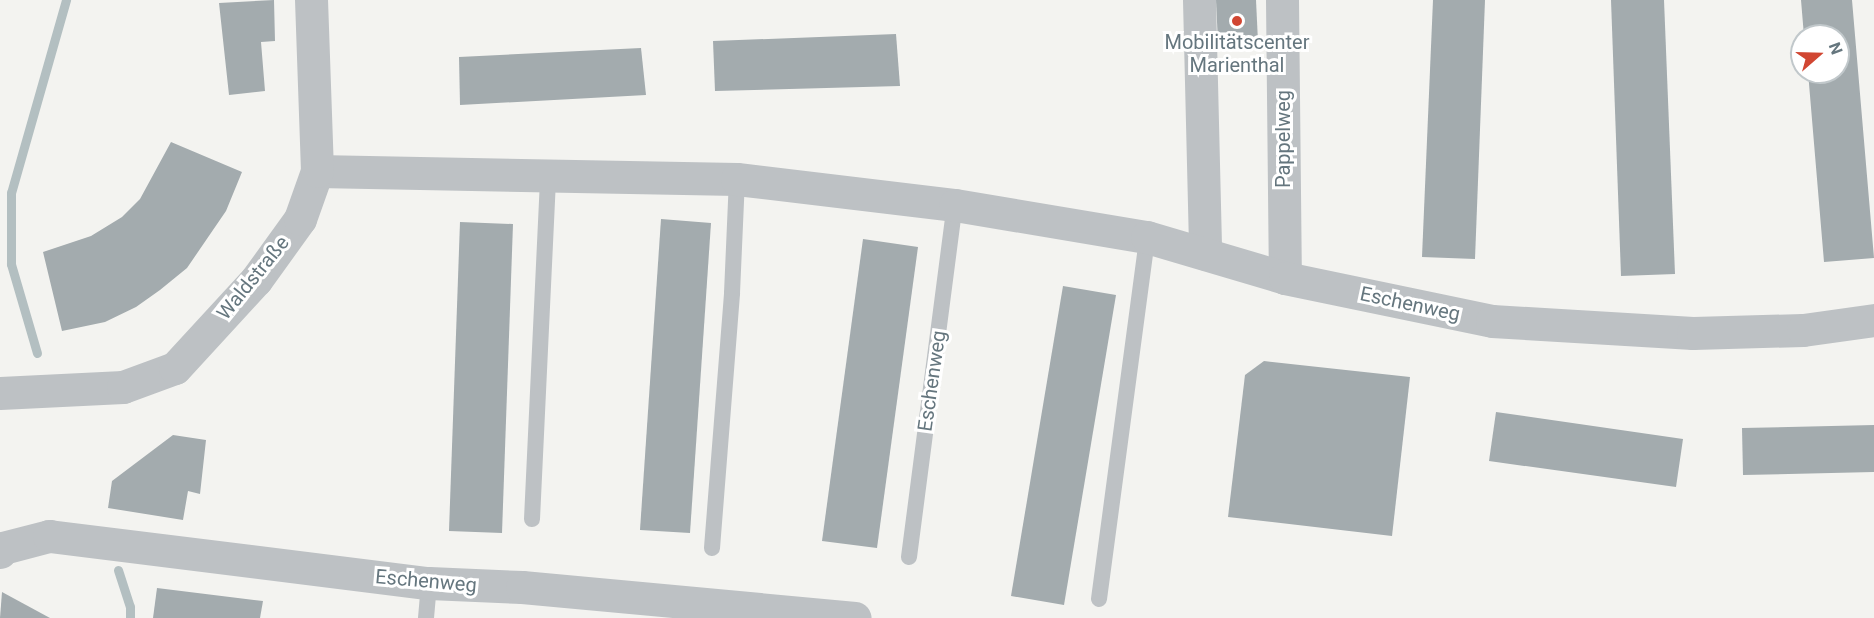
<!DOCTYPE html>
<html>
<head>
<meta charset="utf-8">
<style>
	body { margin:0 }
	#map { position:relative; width:1874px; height:618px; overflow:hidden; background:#f3f3f0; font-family:Roboto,sans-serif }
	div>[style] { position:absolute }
	.stream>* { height:9px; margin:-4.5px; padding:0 4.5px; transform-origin:4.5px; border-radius:4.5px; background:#b3bfc1 }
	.building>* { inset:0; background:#a3abae }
	.service>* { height:16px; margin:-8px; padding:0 8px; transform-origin:8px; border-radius:8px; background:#bdc1c4 }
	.minor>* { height:33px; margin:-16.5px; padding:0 16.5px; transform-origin:16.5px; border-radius:16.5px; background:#bdc1c4 }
	.dots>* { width:16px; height:16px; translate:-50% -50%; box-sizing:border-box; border:3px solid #fff; border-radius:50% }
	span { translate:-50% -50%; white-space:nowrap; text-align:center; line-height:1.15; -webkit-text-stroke:6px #fff; paint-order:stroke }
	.poi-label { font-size:20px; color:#65767e }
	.street-label { font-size:20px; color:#65767e }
	.north { position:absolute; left:1790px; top:24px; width:60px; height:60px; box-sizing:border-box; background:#fff; border:2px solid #c1c8cb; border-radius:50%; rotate:70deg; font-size:16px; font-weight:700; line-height:24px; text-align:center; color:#65767e }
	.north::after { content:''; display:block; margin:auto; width:21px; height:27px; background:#d14632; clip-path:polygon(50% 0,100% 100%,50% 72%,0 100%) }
</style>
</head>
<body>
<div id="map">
	<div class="stream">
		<i style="left:37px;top:353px;width:93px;rotate:-106.3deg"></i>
		<i style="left:11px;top:264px;width:71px;rotate:-90deg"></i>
		<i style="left:11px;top:193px;width:201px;rotate:-74.1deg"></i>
		<i style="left:118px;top:570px;width:39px;rotate:72deg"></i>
		<i style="left:130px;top:607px;width:11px;rotate:90deg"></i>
	</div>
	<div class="building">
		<i style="clip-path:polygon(274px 0,275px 41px,261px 42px,265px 91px,229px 95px,219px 3px)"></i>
		<i style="clip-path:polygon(1216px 0,1256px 0,1258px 42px,1218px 43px)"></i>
		<i style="clip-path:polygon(1433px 0,1485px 0,1475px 259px,1422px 257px)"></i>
		<i style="clip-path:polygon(1611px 0,1664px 0,1675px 274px,1621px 276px)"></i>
		<i style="clip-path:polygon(1801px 0,1852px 0,1874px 258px,1824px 262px,1808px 72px,1838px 72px,1838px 36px,1804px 36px)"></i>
		<i style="clip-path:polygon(896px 34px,900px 86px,715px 91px,713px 41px)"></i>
		<i style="clip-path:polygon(641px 48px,646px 95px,460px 105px,459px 57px)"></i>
		<i style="clip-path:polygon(171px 142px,242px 172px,226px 211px,187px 268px,160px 290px,136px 307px,105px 322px,62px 331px,43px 252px,91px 236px,122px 217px,140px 199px)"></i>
		<i style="clip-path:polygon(661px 219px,711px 223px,690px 533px,640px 530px)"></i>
		<i style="clip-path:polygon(460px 222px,513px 224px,502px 533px,449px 531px)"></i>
		<i style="clip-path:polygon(863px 239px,918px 247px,877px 548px,822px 541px)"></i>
		<i style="clip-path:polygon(1063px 286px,1116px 295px,1064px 605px,1011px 596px)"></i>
		<i style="clip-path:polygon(1264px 361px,1410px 377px,1392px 536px,1228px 517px,1245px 375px)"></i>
		<i style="clip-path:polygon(1496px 412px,1683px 439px,1676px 487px,1489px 461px)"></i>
		<i style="clip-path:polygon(1874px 425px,1874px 472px,1743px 475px,1742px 428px)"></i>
		<i style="clip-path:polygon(173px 435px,206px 440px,200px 494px,188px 491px,183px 520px,108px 508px,112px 481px)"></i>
		<i style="clip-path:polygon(157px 588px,263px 601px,260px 618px,153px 618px)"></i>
		<i style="clip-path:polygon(2px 592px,50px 618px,0 618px)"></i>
	</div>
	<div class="service">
		<i style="left:532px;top:519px;width:342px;rotate:-87.3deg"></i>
		<i style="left:712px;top:548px;width:256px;rotate:-85.5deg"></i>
		<i style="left:732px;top:293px;width:114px;rotate:-87.5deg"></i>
		<i style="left:909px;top:557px;width:355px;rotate:-82.6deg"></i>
		<i style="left:1099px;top:599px;width:365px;rotate:-82.4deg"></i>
		<i style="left:426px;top:618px;width:35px;rotate:-85deg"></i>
	</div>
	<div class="minor">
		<i style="left:1199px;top:0;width:254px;rotate:88.6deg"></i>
		<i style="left:1282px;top:0;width:278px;rotate:89.4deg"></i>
		<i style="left:317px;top:171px;width:420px;rotate:1.1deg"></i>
		<i style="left:737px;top:179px;width:220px;rotate:6.8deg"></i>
		<i style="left:955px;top:205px;width:195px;rotate:9.5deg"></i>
		<i style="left:1147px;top:237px;width:144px;rotate:16.5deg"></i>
		<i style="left:1285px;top:278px;width:211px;rotate:11.7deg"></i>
		<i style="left:1492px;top:321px;width:201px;rotate:3.4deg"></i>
		<i style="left:1693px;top:333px;width:110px;rotate:-1.6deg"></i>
		<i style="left:1803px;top:330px;width:72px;rotate:-8deg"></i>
		<i style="left:0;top:393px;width:123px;rotate:-2.8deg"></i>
		<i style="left:123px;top:387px;width:55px;rotate:-20.1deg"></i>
		<i style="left:175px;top:368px;width:120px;rotate:-47.4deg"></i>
		<i style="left:256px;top:280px;width:75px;rotate:-54.2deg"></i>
		<i style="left:300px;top:219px;width:51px;rotate:-70.5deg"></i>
		<i style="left:317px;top:171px;width:171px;rotate:-92deg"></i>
		<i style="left:0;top:552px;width:5px;rotate:-53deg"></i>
		<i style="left:3px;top:548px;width:48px;rotate:-14.6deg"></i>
		<i style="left:49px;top:536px;width:383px;rotate:7.1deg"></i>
		<i style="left:429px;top:583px;width:93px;rotate:2.5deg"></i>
		<i style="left:522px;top:587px;width:334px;rotate:5.3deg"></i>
	</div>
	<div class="dots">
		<i style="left:1237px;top:21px;background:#d14632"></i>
	</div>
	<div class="poi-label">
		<span style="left:1237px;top:54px">Mobilitätscenter<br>Marienthal</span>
	</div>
	<div class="street-label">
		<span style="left:1283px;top:139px;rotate:-90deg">Pappelweg</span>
		<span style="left:253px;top:278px;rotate:-51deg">Waldstraße</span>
		<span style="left:1410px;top:304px;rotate:12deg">Eschenweg</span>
		<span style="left:932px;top:381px;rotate:-82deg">Eschenweg</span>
		<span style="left:426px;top:581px;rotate:5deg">Eschenweg</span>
	</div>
	<div class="north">N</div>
</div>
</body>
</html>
